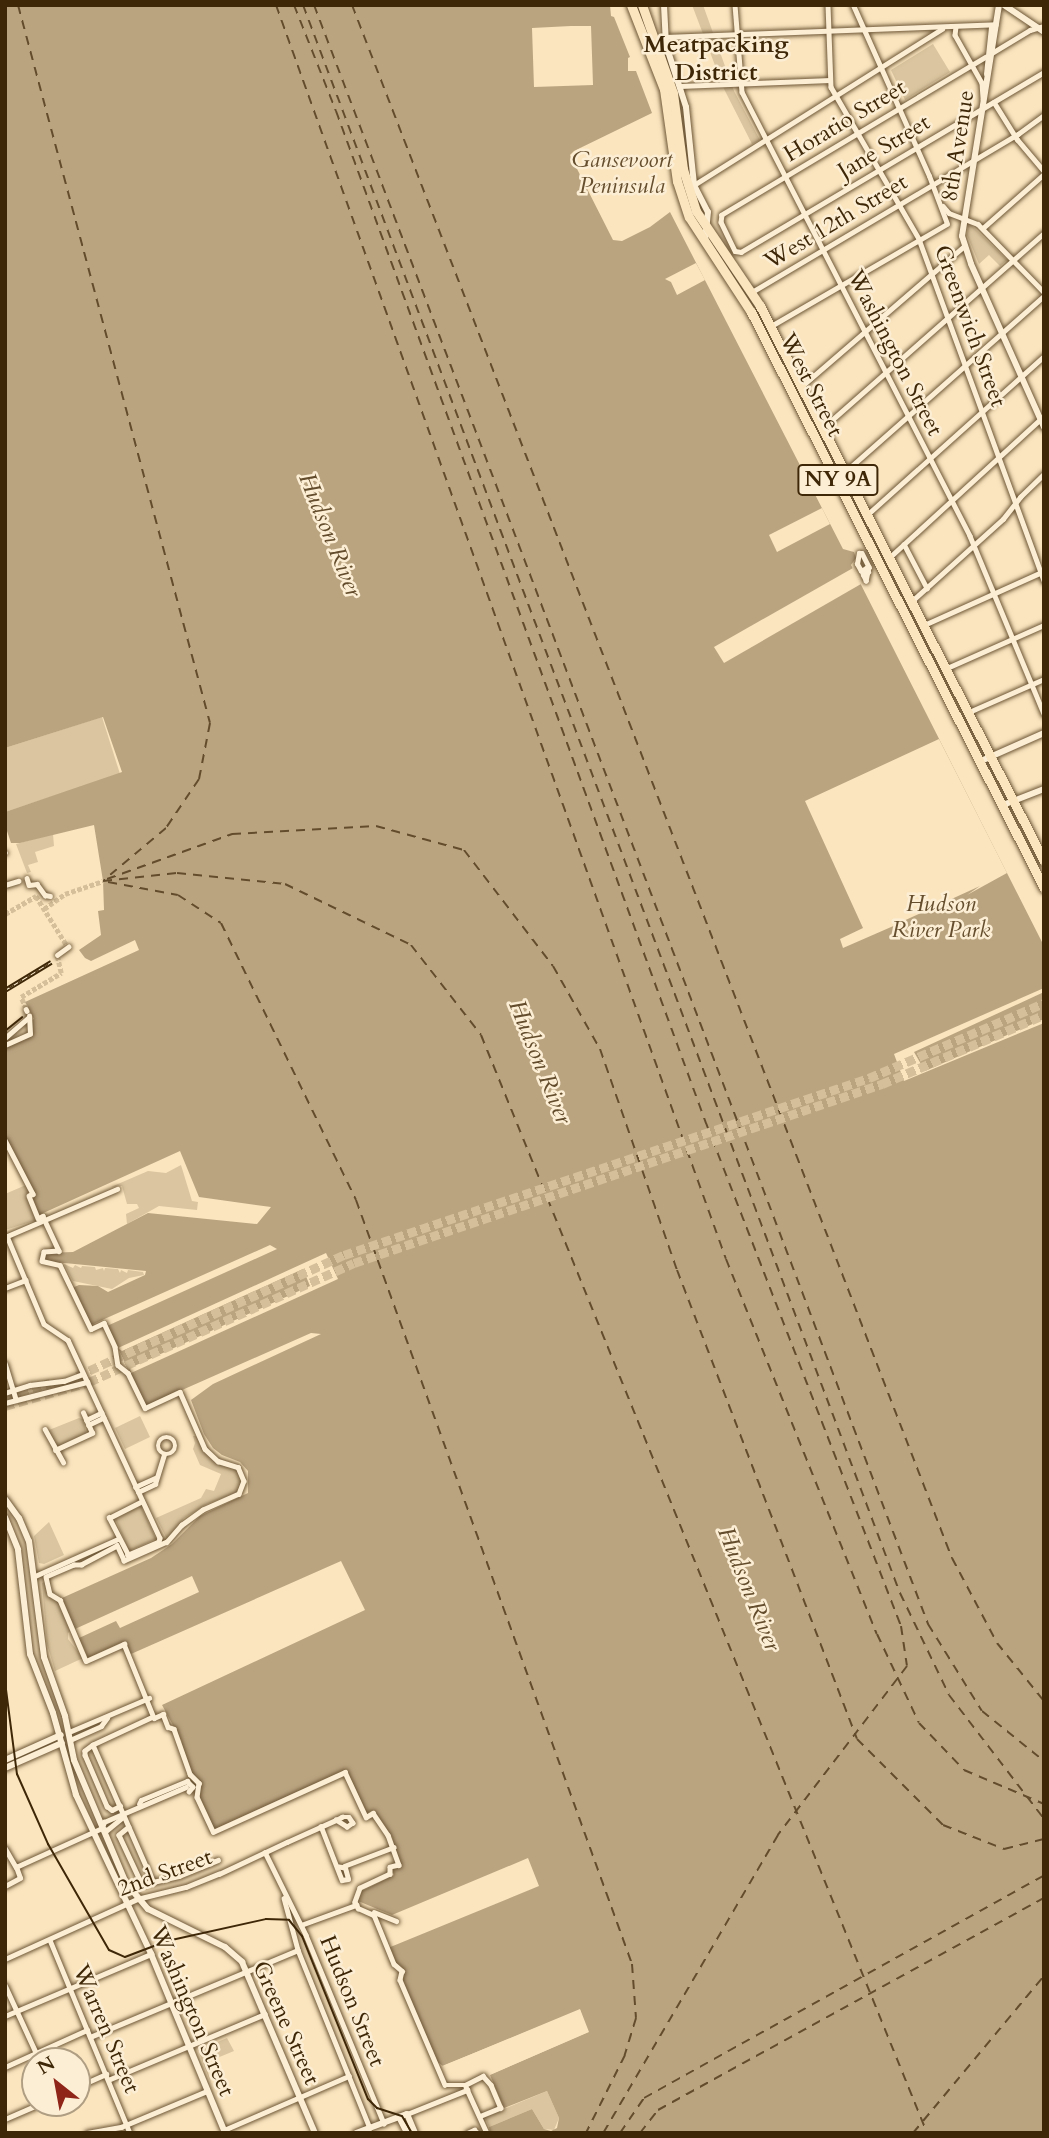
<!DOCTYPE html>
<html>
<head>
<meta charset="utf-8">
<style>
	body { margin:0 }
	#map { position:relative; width:1049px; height:2138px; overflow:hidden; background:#fae5bf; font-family:Cardo,serif }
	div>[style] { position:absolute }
	.green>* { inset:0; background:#dac5a0 }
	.water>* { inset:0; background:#baa480 }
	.pier>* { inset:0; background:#fae5bf }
	.ferry>* { height:2px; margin-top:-1px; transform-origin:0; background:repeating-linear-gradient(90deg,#634c2b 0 9px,transparent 0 16px) }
	.street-tunnel>* { height:4.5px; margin-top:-2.25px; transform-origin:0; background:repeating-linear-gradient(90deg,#d4bf9a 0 4.5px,transparent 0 6.5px) }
	.highway-tunnel>* { height:9px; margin-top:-4.5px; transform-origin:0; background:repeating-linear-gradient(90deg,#d4bf9a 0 9px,transparent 0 13.5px) }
	.roads { filter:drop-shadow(0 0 2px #6d5635) drop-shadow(0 0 2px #6d5635) }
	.street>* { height:4.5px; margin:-2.25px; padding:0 2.25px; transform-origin:2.25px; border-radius:2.25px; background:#fceed5 }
	.street>.ring { margin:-2.25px; padding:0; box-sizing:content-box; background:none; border:4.5px solid #fceed5; border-radius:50% }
	.secondary>* { height:6px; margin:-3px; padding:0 3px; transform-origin:3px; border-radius:3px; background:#fceed5 }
	.highway>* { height:9px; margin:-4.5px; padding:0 4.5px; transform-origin:4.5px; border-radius:4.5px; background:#fae5bf }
	.tram>* { height:2px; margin:-1px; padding:0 1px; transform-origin:1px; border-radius:1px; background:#3e2707 }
	.rail>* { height:4.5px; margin-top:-2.25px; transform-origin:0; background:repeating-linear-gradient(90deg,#fceed5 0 5px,#3e2707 0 10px); box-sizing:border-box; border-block:2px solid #3e2707 }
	span { translate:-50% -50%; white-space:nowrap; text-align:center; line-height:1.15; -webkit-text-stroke:5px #fceed5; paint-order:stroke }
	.shield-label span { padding:2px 5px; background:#fceed5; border:2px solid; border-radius:5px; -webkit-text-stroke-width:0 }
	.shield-label { font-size:21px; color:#3e2707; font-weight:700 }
	.street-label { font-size:23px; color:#3e2707 }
	.park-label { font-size:23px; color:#654e2d; font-style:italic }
	.neighbourhood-label { font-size:24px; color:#3e2707; font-weight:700 }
	.water-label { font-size:24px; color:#634c2b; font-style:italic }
	.frame { position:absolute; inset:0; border:7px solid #3e2707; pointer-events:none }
	.north { position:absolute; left:21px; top:2047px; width:70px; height:70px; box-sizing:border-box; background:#fceed5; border:2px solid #b09e83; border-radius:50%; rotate:329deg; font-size:19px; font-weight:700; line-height:28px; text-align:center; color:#3e2707 }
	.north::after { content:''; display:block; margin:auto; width:24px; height:32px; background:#8f2418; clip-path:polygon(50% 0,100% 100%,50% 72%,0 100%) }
</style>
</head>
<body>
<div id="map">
	<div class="green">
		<i style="clip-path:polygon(692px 5px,703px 5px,734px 91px,760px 140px,752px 144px,724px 89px)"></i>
		<i style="clip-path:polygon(933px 44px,950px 72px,905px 100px,891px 70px)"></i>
		<i style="clip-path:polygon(971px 225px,1007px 260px,1000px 266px,989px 255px,979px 264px,967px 235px,968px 226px)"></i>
		<i style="clip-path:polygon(102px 717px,120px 774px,5px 812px,5px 748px)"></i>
		<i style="clip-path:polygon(53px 834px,54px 846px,35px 852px,38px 862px,28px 865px,31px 872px,27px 873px,16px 844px)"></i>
		<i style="clip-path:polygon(181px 1165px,192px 1201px,198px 1202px,197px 1210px,159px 1206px,127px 1224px,126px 1214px,139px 1208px,137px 1204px,127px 1204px,122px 1186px,111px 1187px,148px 1171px,166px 1173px)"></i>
		<i style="clip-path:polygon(26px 1185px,29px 1191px,26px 1195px,37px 1220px,5px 1230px,5px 1194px)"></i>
		<i style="clip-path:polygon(64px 1264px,73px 1268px,75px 1265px,81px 1268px,82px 1266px,95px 1267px,96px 1270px,103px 1268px,104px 1271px,105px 1268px,118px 1269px,120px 1273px,121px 1270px,127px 1273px,128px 1270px,143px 1272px,144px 1275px,129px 1278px,112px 1289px,73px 1281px)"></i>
		<i style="clip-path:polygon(140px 1416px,150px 1437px,125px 1449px,115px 1428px)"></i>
		<i style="clip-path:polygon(79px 1418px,83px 1419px,86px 1433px,57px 1447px,48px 1435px,49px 1430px)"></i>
		<i style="clip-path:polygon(193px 1436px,196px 1436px,213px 1460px,238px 1470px,241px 1483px,238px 1492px,207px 1504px,184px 1518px,167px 1539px,156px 1518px,201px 1498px,206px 1489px,214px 1491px,221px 1474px,200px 1465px,193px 1449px,195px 1443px)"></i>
		<i style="clip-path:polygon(141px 1506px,156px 1539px,129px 1551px,115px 1518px)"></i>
		<i style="clip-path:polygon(49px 1522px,64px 1555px,44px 1564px,39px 1563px,34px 1536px)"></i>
		<i style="clip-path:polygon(51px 1579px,50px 1592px,60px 1601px,59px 1606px,72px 1630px,68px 1633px,68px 1639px,83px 1658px,55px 1671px,47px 1644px,42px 1583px)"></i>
		<i style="clip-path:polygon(227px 2038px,234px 2051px,205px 2063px,212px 2086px,198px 2050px)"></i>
		<i style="clip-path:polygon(547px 2091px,559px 2118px,554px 2130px,544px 2129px,532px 2109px,489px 2127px,485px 2117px)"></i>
	</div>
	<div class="water">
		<i style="clip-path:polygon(evenodd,5px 5px,610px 5px,611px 16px,614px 17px,630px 57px,628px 58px,628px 71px,636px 71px,652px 113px,574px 151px,570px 155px,613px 240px,622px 241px,650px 227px,670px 212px,843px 549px,854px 552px,856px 558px,851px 565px,1044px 946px,1044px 2133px,490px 2133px,489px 2127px,532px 2109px,544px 2129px,551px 2131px,557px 2128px,559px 2118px,547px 2091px,504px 2108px,490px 2075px,588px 2032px,580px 2010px,442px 2066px,436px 2061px,401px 1979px,403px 1970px,394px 1962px,388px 1948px,539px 1886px,528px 1858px,392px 1915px,358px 1901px,362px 1891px,394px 1875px,392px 1869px,400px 1866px,392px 1837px,374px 1810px,366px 1813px,346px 1770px,213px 1830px,199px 1797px,201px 1782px,192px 1774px,178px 1744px,182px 1742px,162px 1705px,365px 1610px,341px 1561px,131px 1654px,125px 1641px,88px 1658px,79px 1638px,116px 1621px,120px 1628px,199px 1592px,192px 1576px,75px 1629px,62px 1598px,151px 1558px,172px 1544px,200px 1516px,248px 1493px,248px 1471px,240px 1462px,222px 1455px,213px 1448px,204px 1434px,191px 1400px,213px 1384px,321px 1334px,311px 1333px,146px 1406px,107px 1326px,277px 1249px,270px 1245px,91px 1325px,72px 1288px,79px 1285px,98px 1286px,108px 1292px,145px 1275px,146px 1271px,44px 1261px,45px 1253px,73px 1252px,148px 1213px,257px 1224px,271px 1207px,199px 1197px,180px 1151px,39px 1215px,31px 1197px,35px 1195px,5px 1135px,5px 1047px,32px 1034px,29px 1022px,34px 1019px,25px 1002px,139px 950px,135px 940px,91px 961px,85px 958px,79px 950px,101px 935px,98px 911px,104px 910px,103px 881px,94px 825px,20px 843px,11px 843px,5px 825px,5px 812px,122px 772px,103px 717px,5px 748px,5px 5px,571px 26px,591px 26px,593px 85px,534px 87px,532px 28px,571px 26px)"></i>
	</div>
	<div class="pier">
		<i style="clip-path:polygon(696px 263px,705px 280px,677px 295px,671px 282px,665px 279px)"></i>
		<i style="clip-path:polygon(822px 508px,830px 524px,777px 552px,769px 535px)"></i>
		<i style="clip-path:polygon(853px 568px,861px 584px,724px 663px,714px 647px)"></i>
		<i style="clip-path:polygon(939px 739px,1007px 873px,967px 895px,980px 886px,899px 923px,904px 933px,898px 936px,896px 932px,901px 930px,898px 924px,843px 948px,840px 939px,863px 928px,805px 801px)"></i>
		<i style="clip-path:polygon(1044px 988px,1044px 992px,914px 1052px,925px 1071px,1044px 1019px,1044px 1023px,904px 1081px,894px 1054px)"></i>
		<i style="clip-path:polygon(326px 1253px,338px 1279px,131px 1373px,130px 1368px,310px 1286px,303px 1269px,122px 1351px,118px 1348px)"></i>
		<i style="clip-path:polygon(580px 2009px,589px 2032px,487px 2076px,500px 2064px,584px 2030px,578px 2014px,443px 2069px,436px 2061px,443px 2066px)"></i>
	</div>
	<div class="ferry">
		<i style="left:18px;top:5px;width:743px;rotate:75.03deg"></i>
		<i style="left:210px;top:723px;width:57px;rotate:101.1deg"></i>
		<i style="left:199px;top:779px;width:59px;rotate:124deg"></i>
		<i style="left:166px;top:828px;width:81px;rotate:140deg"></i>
		<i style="left:276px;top:5px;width:1332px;rotate:70.26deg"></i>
		<i style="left:726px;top:1259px;width:404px;rotate:68.1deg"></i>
		<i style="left:877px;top:1634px;width:98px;rotate:64.7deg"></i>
		<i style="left:919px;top:1723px;width:65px;rotate:46.2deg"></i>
		<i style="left:964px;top:1770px;width:87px;rotate:23deg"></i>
		<i style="left:294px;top:5px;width:114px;rotate:68.4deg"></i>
		<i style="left:336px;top:111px;width:1078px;rotate:69.92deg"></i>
		<i style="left:706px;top:1123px;width:539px;rotate:68.81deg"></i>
		<i style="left:901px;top:1626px;width:40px;rotate:81.5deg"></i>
		<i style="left:907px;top:1666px;width:213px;rotate:127.4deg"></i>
		<i style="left:778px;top:1835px;width:346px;rotate:120.4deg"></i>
		<i style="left:303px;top:5px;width:1697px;rotate:69.4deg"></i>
		<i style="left:900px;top:1593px;width:113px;rotate:64.3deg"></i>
		<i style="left:949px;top:1695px;width:156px;rotate:52.5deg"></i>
		<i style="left:314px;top:5px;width:1732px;rotate:69.23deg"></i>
		<i style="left:928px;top:1624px;width:102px;rotate:58.2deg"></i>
		<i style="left:982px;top:1711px;width:80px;rotate:38.9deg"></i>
		<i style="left:352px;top:5px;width:1665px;rotate:68.88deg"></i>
		<i style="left:952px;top:1558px;width:96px;rotate:62.1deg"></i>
		<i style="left:997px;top:1643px;width:75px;rotate:51deg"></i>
		<i style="left:107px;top:879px;width:133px;rotate:-19.8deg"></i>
		<i style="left:232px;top:834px;width:144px;rotate:-3.2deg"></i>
		<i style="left:376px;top:826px;width:91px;rotate:15.3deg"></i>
		<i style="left:464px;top:850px;width:146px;rotate:52.5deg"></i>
		<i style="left:553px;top:966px;width:95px;rotate:60.5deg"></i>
		<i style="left:600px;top:1049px;width:234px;rotate:70.8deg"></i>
		<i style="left:677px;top:1270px;width:502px;rotate:69deg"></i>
		<i style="left:857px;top:1739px;width:122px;rotate:45deg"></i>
		<i style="left:943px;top:1825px;width:66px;rotate:21.5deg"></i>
		<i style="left:1004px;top:1849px;width:41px;rotate:-14deg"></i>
		<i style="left:103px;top:881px;width:74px;rotate:-6.2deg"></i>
		<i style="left:177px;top:873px;width:109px;rotate:5.8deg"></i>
		<i style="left:285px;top:884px;width:140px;rotate:25.8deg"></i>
		<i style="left:411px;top:945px;width:114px;rotate:52.1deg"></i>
		<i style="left:481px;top:1035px;width:1185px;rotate:67.89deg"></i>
		<i style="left:108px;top:882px;width:71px;rotate:10.5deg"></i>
		<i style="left:178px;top:895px;width:51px;rotate:33.1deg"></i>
		<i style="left:221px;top:923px;width:308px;rotate:64deg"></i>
		<i style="left:356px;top:1200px;width:812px;rotate:70.14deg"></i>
		<i style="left:632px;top:1964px;width:54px;rotate:85.8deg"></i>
		<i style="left:636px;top:2018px;width:39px;rotate:107deg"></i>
		<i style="left:625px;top:2055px;width:87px;rotate:116.6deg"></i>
		<i style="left:620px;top:2133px;width:42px;rotate:-55.6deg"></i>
		<i style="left:644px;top:2098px;width:458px;rotate:-29.1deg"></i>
		<i style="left:640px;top:2133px;width:29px;rotate:-52deg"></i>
		<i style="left:658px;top:2110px;width:440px;rotate:-28.8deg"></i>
		<i style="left:913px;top:2133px;width:204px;rotate:-50.2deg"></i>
	</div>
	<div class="street-tunnel">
		<i style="left:44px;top:909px;width:26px;rotate:-36deg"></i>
		<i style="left:65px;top:894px;width:40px;rotate:-18.9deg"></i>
		<i style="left:5px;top:914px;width:36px;rotate:-30deg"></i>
		<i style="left:36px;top:896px;width:60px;rotate:57.9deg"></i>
		<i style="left:26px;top:1009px;width:13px;rotate:-113deg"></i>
		<i style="left:21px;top:997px;width:47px;rotate:-31deg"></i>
		<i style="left:61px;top:973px;width:18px;rotate:-103deg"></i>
	</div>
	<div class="highway-tunnel">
		<i style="left:77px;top:1376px;width:293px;rotate:-24.4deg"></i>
		<i style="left:344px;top:1255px;width:554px;rotate:-18.63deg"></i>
		<i style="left:869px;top:1078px;width:190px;rotate:-23.2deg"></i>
		<i style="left:6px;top:1395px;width:46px;rotate:-15.3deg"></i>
		<i style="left:5px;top:1406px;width:87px;rotate:-15.9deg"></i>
		<i style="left:89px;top:1382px;width:290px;rotate:-24.2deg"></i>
		<i style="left:354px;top:1263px;width:558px;rotate:-18.73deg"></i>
		<i style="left:882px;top:1084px;width:176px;rotate:-23.1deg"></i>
	</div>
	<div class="roads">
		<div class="street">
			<i style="left:735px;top:5px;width:87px;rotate:85.4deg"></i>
			<i style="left:742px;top:92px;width:499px;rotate:62.8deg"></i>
			<i style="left:970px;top:536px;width:193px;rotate:67.4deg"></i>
			<i style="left:828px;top:5px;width:82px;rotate:87.9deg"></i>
			<i style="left:831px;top:87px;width:176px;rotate:59.9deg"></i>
			<i style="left:919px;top:239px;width:364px;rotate:69.9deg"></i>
			<i style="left:956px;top:27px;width:8px;rotate:97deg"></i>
			<i style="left:955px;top:35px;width:55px;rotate:60.6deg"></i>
			<i style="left:982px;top:83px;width:16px;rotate:86deg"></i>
			<i style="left:665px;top:37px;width:331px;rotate:-2.2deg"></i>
			<i style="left:992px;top:53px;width:44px;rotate:-31.2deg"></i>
			<i style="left:1030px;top:30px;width:15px;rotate:-16deg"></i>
			<i style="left:986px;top:57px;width:308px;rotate:149.1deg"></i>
			<i style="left:722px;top:215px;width:7px;rotate:98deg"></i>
			<i style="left:721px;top:222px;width:32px;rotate:64deg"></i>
			<i style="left:735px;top:251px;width:6px;rotate:9deg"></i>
			<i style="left:741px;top:252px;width:352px;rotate:-30.7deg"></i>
			<i style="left:986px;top:74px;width:47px;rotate:-83.9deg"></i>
			<i style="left:680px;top:86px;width:150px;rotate:-2.3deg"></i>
			<i style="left:994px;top:102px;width:44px;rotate:58.1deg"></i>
			<i style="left:1017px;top:139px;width:42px;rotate:49.8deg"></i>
			<i style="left:694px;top:185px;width:293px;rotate:-32.2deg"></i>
			<i style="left:943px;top:206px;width:9px;rotate:49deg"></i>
			<i style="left:949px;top:213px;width:31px;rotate:21deg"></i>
			<i style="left:978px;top:224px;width:95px;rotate:45.9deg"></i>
			<i style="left:983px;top:228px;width:81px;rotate:-41.5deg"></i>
			<i style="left:752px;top:292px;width:309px;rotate:-30.7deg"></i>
			<i style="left:1018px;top:134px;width:32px;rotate:-36deg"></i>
			<i style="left:771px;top:326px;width:203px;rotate:-30.1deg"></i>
			<i style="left:947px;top:224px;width:51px;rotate:-110.6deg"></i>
			<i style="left:929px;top:176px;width:187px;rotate:-114deg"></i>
			<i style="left:802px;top:386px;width:214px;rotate:-40.8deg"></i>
			<i style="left:824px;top:427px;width:293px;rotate:-41.4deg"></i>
			<i style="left:846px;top:471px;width:264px;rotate:-41.5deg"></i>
			<i style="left:868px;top:514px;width:237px;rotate:-41.9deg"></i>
			<i style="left:904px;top:544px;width:50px;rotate:62.4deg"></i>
			<i style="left:859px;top:553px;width:3px"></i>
			<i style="left:862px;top:553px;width:16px;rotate:63deg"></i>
			<i style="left:869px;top:567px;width:14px;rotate:102deg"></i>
			<i style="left:866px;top:581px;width:7px;rotate:-117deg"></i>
			<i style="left:863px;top:575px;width:6px;rotate:-31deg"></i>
			<i style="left:868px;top:572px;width:4px;rotate:-124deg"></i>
			<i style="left:866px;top:569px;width:5px;rotate:158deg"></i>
			<i style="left:861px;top:571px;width:8px;rotate:-120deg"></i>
			<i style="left:857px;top:564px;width:11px;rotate:-80deg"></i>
			<i style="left:890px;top:557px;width:209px;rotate:-42.5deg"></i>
			<i style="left:912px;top:601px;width:122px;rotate:-42deg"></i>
			<i style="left:1003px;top:519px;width:28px;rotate:-52deg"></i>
			<i style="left:1020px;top:497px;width:33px;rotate:-44deg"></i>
			<i style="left:924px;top:625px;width:129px;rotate:-24.2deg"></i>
			<i style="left:947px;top:668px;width:106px;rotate:-23.9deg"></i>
			<i style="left:969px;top:712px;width:82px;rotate:-23.7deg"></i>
			<i style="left:5px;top:853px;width:1px"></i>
			<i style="left:27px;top:878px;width:7px;rotate:74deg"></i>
			<i style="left:29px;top:885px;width:8px;rotate:-7deg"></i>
			<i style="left:37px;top:884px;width:14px;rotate:54deg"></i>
			<i style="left:45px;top:895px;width:5px;rotate:11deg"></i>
			<i style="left:5px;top:885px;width:14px;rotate:-17deg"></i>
			<i style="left:57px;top:955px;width:14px;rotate:-36deg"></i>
			<i style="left:26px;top:1009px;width:2px;rotate:63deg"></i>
			<i style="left:5px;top:1038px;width:30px;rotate:-41deg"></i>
			<i style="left:5px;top:1045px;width:27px;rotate:-24deg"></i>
			<i style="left:30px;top:1034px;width:18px;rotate:-93deg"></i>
			<i style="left:5px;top:1140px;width:61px;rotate:62.6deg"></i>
			<i style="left:33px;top:1194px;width:4px;rotate:153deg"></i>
			<i style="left:29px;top:1196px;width:24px;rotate:68deg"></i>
			<i style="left:38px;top:1218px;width:5px;rotate:-22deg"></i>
			<i style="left:43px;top:1216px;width:3px;rotate:72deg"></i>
			<i style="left:46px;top:1223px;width:31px;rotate:65deg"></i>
			<i style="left:59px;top:1251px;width:15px;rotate:176deg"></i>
			<i style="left:44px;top:1252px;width:9px;rotate:103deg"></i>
			<i style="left:42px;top:1261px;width:18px;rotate:13deg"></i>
			<i style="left:60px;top:1265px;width:71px;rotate:64.2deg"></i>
			<i style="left:91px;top:1329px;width:14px;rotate:-25deg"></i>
			<i style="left:104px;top:1323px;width:26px;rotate:65deg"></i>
			<i style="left:115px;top:1347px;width:18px;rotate:81deg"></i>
			<i style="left:118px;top:1365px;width:13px;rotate:39deg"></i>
			<i style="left:128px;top:1373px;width:39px;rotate:64deg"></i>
			<i style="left:145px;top:1408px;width:38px;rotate:-25deg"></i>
			<i style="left:180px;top:1392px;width:62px;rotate:66.3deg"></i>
			<i style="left:205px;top:1449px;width:18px;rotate:43deg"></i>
			<i style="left:218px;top:1461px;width:21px;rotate:17deg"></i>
			<i style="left:238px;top:1467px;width:15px;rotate:67deg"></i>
			<i style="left:244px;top:1481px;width:14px;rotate:111deg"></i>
			<i style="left:239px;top:1494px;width:39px;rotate:156deg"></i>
			<i style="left:203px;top:1510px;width:26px;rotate:144deg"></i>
			<i style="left:182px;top:1525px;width:23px;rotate:131deg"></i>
			<i style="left:167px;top:1542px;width:47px;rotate:156.2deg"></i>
			<i style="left:124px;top:1561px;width:17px;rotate:-115deg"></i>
			<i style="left:117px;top:1546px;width:40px;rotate:152deg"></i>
			<i style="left:82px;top:1565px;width:8px;rotate:180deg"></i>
			<i style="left:74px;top:1565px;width:30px;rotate:157deg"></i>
			<i style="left:46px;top:1577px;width:17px;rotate:77deg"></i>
			<i style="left:50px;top:1594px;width:12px;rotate:31deg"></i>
			<i style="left:60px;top:1600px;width:66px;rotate:66.9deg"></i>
			<i style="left:86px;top:1661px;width:42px;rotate:-24.1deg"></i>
			<i style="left:124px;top:1644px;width:80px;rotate:67.9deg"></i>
			<i style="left:154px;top:1718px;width:10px;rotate:-24deg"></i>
			<i style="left:163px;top:1714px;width:14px;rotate:69deg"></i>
			<i style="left:168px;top:1727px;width:6px;rotate:18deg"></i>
			<i style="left:174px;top:1729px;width:48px;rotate:70.4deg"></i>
			<i style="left:190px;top:1774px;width:13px;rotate:45deg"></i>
			<i style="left:199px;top:1783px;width:14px;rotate:98deg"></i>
			<i style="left:197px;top:1797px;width:38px;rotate:65deg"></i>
			<i style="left:213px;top:1832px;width:145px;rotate:-24.4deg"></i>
			<i style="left:345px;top:1772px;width:50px;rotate:65deg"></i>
			<i style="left:366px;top:1817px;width:8px;rotate:-30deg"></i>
			<i style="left:373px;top:1813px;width:27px;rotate:56deg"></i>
			<i style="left:388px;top:1835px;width:32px;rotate:70deg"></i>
			<i style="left:399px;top:1865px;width:9px;rotate:167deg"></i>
			<i style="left:390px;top:1867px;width:7px;rotate:90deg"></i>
			<i style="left:390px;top:1874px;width:33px;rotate:155deg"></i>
			<i style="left:360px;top:1888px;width:15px;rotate:110deg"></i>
			<i style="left:355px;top:1902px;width:7px;rotate:63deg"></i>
			<i style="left:358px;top:1908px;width:17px;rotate:24deg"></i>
			<i style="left:374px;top:1915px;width:53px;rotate:67.8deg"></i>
			<i style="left:394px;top:1964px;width:11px;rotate:41deg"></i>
			<i style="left:402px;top:1971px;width:9px;rotate:103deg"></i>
			<i style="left:400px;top:1980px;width:114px;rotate:66.8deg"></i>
			<i style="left:445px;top:2085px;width:20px"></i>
			<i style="left:465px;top:2085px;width:20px;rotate:-27deg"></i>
			<i style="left:483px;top:2076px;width:12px;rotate:48deg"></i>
			<i style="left:491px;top:2085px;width:25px;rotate:67deg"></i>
			<i style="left:501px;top:2108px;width:22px;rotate:158deg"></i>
			<i style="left:7px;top:1236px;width:95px;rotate:67.2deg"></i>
			<i style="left:44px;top:1324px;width:29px;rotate:34deg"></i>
			<i style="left:68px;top:1340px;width:218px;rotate:65.1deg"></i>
			<i style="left:160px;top:1538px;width:4px;rotate:104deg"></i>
			<i style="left:159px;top:1542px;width:34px;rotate:157deg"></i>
			<i style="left:128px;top:1555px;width:42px;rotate:-117.2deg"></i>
			<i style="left:109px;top:1518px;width:37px;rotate:-27deg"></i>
			<i style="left:5px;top:1237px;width:122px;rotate:-23.2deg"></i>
			<i style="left:5px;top:1288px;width:22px;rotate:-21deg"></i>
			<i style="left:5px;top:1363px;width:37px;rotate:73deg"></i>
			<i style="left:5px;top:1393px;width:26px;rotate:-18deg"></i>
			<i style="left:30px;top:1385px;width:34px;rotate:-7deg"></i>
			<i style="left:64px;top:1381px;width:20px;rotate:-20deg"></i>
			<i style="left:5px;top:1403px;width:85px;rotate:-14.4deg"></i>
			<i style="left:86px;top:1420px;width:17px;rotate:-25deg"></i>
			<i style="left:88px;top:1425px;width:17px;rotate:-25deg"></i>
			<i style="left:45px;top:1429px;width:38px;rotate:61deg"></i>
			<i class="ring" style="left:158px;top:1437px;width:13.5px;height:13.5px"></i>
			<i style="left:55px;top:1450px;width:41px;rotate:-24.7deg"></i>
			<i style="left:92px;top:1433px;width:22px;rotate:-114deg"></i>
			<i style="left:135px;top:1487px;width:22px;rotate:-24deg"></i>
			<i style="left:138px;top:1492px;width:19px;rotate:-25deg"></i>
			<i style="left:155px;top:1484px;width:31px;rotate:-73deg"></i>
			<i style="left:35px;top:1576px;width:91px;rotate:-24deg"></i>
			<i style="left:151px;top:1718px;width:64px;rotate:155deg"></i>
			<i style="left:93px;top:1745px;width:150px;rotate:66.3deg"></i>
			<i style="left:153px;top:1882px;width:27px;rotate:-13deg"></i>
			<i style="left:179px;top:1876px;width:42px;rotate:-22.3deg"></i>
			<i style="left:69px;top:1732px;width:87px;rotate:-23deg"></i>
			<i style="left:70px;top:1740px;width:34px;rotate:-24deg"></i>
			<i style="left:101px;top:1726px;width:10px;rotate:-53deg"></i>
			<i style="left:93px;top:1745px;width:10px;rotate:143deg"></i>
			<i style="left:85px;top:1751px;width:4px;rotate:90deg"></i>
			<i style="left:85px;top:1755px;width:56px;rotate:66.7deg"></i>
			<i style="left:107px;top:1806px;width:6px;rotate:39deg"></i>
			<i style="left:112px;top:1810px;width:9px;rotate:-27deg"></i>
			<i style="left:139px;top:1804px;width:4px;rotate:-63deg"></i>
			<i style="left:141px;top:1800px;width:50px;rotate:-22.4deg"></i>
			<i style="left:187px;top:1781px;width:8px;rotate:45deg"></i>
			<i style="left:193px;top:1787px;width:6px;rotate:129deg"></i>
			<i style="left:103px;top:1825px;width:3px;rotate:-72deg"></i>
			<i style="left:104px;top:1822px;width:89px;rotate:-23.1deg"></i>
			<i style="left:321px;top:1826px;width:58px;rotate:68.7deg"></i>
			<i style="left:342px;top:1880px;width:6px;rotate:-9deg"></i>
			<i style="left:348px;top:1879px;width:11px;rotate:-105deg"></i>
			<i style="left:345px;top:1868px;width:6px;rotate:-171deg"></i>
			<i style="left:129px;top:1827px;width:13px;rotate:141deg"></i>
			<i style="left:119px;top:1835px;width:50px;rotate:65deg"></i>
			<i style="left:140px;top:1880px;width:6px;rotate:45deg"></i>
			<i style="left:144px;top:1884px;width:9px;rotate:-13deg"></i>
			<i style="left:5px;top:1848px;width:22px;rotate:60deg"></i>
			<i style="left:265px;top:1852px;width:93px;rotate:63.7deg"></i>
			<i style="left:306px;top:1935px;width:204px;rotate:67.5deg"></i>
			<i style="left:344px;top:1866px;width:53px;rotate:-20.8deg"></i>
			<i style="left:5px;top:1886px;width:17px;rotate:-28deg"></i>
			<i style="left:20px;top:1878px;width:12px;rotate:-110deg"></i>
			<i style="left:16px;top:1867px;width:94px;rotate:-24.4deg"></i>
			<i style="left:102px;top:1828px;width:5px;rotate:22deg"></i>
			<i style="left:107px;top:1830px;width:21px;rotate:-39deg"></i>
			<i style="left:284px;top:1898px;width:54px;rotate:74.9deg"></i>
			<i style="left:298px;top:1950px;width:192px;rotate:68deg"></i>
			<i style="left:374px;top:1912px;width:24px;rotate:22deg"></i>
			<i style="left:301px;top:1925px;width:59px;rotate:-20deg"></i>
			<i style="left:50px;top:1940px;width:209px;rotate:67.5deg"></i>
			<i style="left:5px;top:1959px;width:145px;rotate:-24.4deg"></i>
			<i style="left:137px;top:1899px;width:50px;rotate:-13.8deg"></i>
			<i style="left:186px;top:1887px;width:35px;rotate:-22deg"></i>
			<i style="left:219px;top:1874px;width:75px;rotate:-25.2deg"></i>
			<i style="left:287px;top:1842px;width:54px;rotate:-24.2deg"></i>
			<i style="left:336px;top:1820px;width:7px;rotate:-27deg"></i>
			<i style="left:342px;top:1817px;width:7px"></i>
			<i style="left:349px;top:1817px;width:7px;rotate:56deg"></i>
			<i style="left:353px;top:1823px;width:7px;rotate:146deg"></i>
			<i style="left:347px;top:1827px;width:13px;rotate:-148deg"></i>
			<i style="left:5px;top:1985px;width:84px;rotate:65.3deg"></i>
			<i style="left:5px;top:2016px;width:159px;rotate:-23deg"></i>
			<i style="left:90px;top:2037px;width:225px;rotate:-22.7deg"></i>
			<i style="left:5px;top:2067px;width:90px;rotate:-24.3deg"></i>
			<i style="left:108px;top:2080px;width:170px;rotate:-22.8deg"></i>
			<i style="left:77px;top:2087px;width:32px;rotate:-24deg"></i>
			<i style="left:466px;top:2087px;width:51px;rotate:65.5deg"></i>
			<i style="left:407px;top:2114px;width:65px;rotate:-21.8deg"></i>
			<i style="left:5px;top:2119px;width:40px;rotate:-23.4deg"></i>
			<i style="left:224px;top:2130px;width:136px;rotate:-23.4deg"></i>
			<i style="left:87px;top:2133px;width:35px;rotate:-10deg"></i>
			<i style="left:121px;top:2127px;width:93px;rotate:-22.7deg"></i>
			<i style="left:467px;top:2133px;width:8px;rotate:-23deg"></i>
			<i style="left:474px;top:2130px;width:5px;rotate:37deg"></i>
		</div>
		<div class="secondary">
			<i style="left:664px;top:5px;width:40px;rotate:87.1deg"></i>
			<i style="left:666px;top:45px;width:65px;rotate:72.1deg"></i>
			<i style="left:686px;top:107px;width:78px;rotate:84.1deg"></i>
			<i style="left:694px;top:185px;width:30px;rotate:63deg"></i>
			<i style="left:708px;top:212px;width:29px;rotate:96deg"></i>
			<i style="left:999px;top:5px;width:234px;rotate:99.1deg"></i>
			<i style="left:962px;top:236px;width:29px;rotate:72deg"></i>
			<i style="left:971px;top:264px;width:179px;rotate:65.9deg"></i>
			<i style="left:1004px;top:5px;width:48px;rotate:34deg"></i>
			<i style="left:981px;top:761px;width:69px;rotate:-24deg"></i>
			<i style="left:1003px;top:805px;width:44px;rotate:-21.3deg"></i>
			<i style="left:5px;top:1499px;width:24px;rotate:54deg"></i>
			<i style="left:19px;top:1518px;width:25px;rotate:67deg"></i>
			<i style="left:29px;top:1541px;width:117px;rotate:82.6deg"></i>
			<i style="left:44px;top:1657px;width:63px;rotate:70.4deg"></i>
			<i style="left:65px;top:1716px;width:45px;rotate:78.4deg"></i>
			<i style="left:74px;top:1760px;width:134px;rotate:67.1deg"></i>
			<i style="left:126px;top:1883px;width:34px;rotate:50deg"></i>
			<i style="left:148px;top:1909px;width:86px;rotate:26.3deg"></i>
			<i style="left:225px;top:1947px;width:23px;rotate:41deg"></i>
			<i style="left:242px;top:1962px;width:186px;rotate:66.9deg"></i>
			<i style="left:5px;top:1517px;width:35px;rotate:68deg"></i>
			<i style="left:18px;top:1550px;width:105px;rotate:83.4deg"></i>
			<i style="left:30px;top:1654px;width:63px;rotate:68.7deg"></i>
			<i style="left:53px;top:1713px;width:85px;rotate:74.3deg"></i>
			<i style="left:76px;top:1795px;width:176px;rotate:64.7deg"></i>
			<i style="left:151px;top:1954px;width:194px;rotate:67.5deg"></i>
			<i style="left:5px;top:1760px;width:61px;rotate:-24.1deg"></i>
			<i style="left:5px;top:1768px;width:62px;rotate:-23.7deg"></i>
			<i style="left:399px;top:2117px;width:18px;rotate:63deg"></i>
			<i style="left:356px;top:2133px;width:54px;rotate:-20.4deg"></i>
			<i style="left:407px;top:2114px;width:21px;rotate:67deg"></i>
		</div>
		<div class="highway">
			<i style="left:631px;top:5px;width:90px;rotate:68.6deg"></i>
			<i style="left:664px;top:89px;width:93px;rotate:82deg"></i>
			<i style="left:677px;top:181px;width:38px;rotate:72deg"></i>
			<i style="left:689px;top:217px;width:113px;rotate:56.9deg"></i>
			<i style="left:751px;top:312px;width:646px;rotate:63.04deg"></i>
			<i style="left:642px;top:5px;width:93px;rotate:70.6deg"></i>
			<i style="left:673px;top:93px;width:77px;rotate:82.5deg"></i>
			<i style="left:683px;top:169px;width:44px;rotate:72.8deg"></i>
			<i style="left:696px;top:211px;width:115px;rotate:56deg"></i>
			<i style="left:760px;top:306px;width:623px;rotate:62.9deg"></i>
		</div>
	</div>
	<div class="tram">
		<i style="left:5px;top:1031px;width:22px;rotate:-39deg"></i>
		<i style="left:5px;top:1682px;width:93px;rotate:82.6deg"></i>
		<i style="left:17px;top:1774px;width:77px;rotate:66.1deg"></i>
		<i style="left:48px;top:1844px;width:122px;rotate:60.1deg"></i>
		<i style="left:109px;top:1950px;width:17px;rotate:24deg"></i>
		<i style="left:125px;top:1957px;width:45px;rotate:-20.9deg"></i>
		<i style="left:167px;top:1941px;width:101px;rotate:-12.5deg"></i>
		<i style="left:266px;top:1919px;width:23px;rotate:2deg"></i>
		<i style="left:289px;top:1920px;width:21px;rotate:51deg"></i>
		<i style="left:302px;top:1936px;width:176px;rotate:68deg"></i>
		<i style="left:368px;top:2099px;width:13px;rotate:45deg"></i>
		<i style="left:377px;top:2108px;width:26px;rotate:18deg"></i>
		<i style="left:402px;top:2116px;width:20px;rotate:60deg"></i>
	</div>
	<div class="rail">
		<i style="left:5px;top:990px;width:54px;rotate:-31.3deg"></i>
	</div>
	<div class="shield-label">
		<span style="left:838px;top:480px">NY 9A</span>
	</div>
	<div class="street-label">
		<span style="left:845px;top:121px;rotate:-31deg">Horatio Street</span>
		<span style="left:958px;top:146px;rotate:-81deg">8th Avenue</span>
		<span style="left:884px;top:147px;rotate:-31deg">Jane Street</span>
		<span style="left:836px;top:222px;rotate:-31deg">West 12th Street</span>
		<span style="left:970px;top:326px;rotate:70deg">Greenwich Street</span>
		<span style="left:895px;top:353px;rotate:63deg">Washington Street</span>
		<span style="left:811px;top:385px;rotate:63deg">West Street</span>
		<span style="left:165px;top:1873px;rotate:-20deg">2nd Street</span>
		<span style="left:352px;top:2001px;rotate:68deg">Hudson Street</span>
		<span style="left:192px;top:2011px;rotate:67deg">Washington Street</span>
		<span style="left:286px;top:2023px;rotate:66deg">Greene Street</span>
		<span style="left:106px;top:2029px;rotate:67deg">Warren Street</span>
	</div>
	<div class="park-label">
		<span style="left:622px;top:173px">Gansevoort<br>Peninsula</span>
		<span style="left:941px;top:917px">Hudson<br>River Park</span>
	</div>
	<div class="neighbourhood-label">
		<span style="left:716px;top:59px">Meatpacking<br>District</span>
	</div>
	<div class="water-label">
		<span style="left:330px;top:535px;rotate:68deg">Hudson River</span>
		<span style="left:540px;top:1062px;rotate:68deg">Hudson River</span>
		<span style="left:749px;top:1589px;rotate:68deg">Hudson River</span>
	</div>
	<div class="frame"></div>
	<div class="north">N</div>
</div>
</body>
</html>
